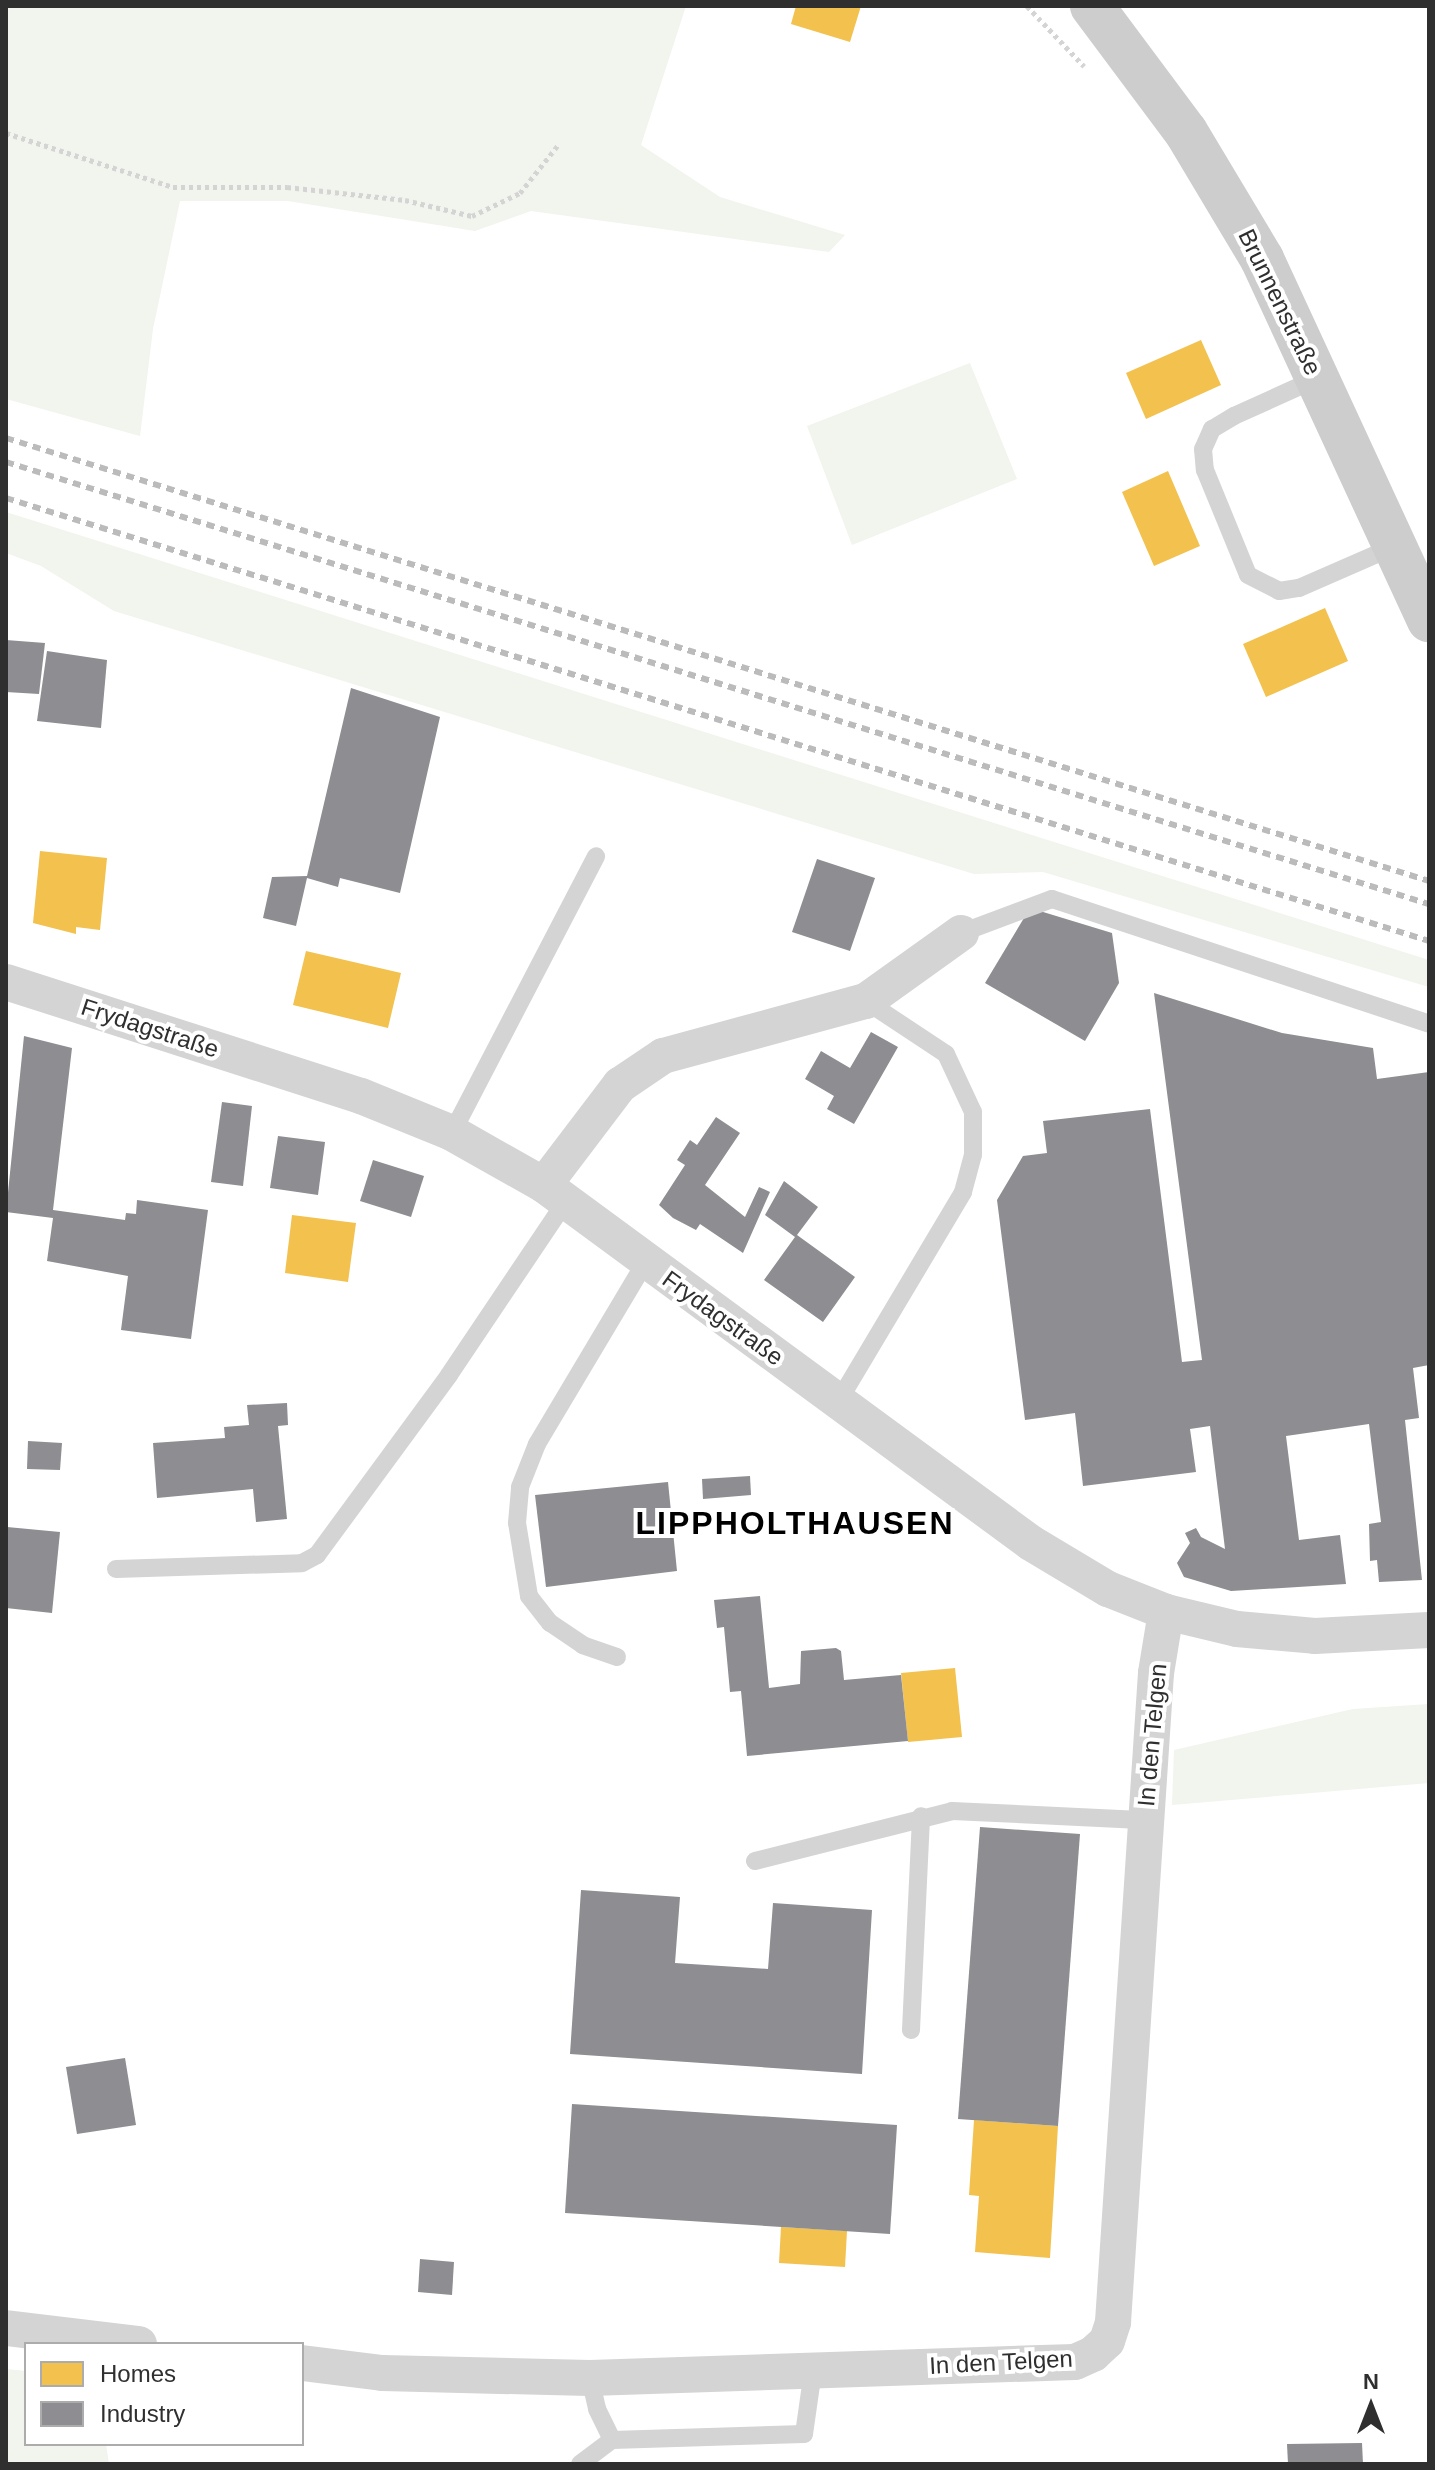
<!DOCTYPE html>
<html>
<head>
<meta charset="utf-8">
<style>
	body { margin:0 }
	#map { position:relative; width:1435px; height:2470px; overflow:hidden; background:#fff; font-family:Helvetica,sans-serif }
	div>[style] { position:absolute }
	.green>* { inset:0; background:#f1f5ed }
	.homes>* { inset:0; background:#f2c14e }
	.industry>* { inset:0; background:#8d8d92 }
	.path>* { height:5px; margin-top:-2.5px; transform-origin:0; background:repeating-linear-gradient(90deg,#d4d4d4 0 4px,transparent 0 8px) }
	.lane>* { height:18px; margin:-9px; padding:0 9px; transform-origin:9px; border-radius:9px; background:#d4d4d4 }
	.street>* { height:36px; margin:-18px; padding:0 18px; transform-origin:18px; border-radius:18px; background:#d4d4d4 }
	.secondary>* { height:44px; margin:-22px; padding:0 22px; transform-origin:22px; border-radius:22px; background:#cdcdcd }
	.rail>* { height:6px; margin-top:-3px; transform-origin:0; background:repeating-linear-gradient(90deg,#bbb 0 8px,transparent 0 14px) }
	span { translate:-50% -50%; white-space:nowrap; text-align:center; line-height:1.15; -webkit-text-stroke:8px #fff; paint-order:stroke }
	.street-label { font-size:24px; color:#2f2f2f }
	.district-label { font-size:32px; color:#000; font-weight:700; letter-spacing:2px }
	.frame { position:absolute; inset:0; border:8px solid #2f2f2f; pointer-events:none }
	.legend { position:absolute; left:24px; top:2342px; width:280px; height:104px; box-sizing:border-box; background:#fff; border:2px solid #acacac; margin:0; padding:10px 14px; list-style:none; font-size:24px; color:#2f2f2f }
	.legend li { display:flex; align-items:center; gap:16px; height:40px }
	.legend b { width:40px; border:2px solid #acacac }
	.north { position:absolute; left:1331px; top:2366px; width:80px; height:80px; -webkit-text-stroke:6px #fff; paint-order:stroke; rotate:0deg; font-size:22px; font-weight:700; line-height:32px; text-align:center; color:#2f2f2f }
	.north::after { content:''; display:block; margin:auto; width:28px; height:36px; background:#2f2f2f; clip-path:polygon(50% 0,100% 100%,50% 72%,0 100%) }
</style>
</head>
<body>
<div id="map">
	<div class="green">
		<i style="clip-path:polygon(6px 6px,686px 6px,641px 145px,720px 197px,845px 235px,829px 252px,531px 211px,475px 231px,288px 201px,180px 201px,153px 329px,140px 436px,6px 399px)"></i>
		<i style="clip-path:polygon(970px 363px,1017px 479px,852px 545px,807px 426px)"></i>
		<i style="clip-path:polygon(6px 512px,1429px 960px,1429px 987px,1043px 872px,974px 874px,114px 611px,41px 566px,6px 553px)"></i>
		<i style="clip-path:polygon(1429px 1704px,1429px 1783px,1172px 1805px,1174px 1750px,1353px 1709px)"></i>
		<i style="clip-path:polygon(6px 2369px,26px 2371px,26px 2444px,106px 2444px,109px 2464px,6px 2464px)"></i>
	</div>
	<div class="homes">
		<i style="clip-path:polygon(796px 6px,861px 6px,850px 42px,791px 24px)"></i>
		<i style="clip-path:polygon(1201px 340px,1221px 385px,1146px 419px,1126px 373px)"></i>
		<i style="clip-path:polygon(1168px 471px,1200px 546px,1154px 566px,1122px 492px)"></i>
		<i style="clip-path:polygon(1325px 608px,1348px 661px,1266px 697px,1243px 644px)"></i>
		<i style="clip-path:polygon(40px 851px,107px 858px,100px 930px,76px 927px,76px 934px,33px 923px)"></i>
		<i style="clip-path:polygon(306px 951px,401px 973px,388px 1028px,293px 1005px)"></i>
		<i style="clip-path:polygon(292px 1215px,356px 1223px,348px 1282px,285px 1273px)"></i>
		<i style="clip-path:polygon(955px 1668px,962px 1737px,908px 1742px,901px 1673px)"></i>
		<i style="clip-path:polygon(974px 2120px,1058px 2126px,1050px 2258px,975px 2252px,979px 2196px,969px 2195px)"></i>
		<i style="clip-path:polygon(781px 2227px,847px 2231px,845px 2267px,779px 2263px)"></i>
	</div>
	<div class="industry">
		<i style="clip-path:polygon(6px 640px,45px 643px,39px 694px,6px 692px)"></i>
		<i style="clip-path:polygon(47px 651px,107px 660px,101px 728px,37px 721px)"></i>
		<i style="clip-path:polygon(351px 688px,440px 717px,400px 893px,340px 878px,338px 887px,307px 878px,296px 926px,263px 918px,272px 877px,307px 876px)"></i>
		<i style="clip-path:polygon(817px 859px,875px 878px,850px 951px,792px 932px)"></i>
		<i style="clip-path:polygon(1030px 908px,1112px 933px,1119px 983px,1085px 1041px,985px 983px)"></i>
		<i style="clip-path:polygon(1154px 993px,1282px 1033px,1373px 1048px,1377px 1079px,1429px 1072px,1429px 1365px,1413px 1368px,1419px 1418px,1405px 1420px,1422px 1580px,1379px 1582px,1377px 1560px,1370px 1561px,1369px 1524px,1381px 1522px,1369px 1424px,1286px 1436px,1299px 1540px,1340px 1535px,1346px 1584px,1231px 1591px,1184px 1577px,1177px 1563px,1190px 1543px,1185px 1533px,1196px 1528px,1201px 1537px,1225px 1549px,1210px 1426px,1190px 1429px,1196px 1472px,1083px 1486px,1075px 1413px,1025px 1420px,997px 1200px,1023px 1156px,1047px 1153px,1043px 1121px,1150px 1109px,1182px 1362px,1202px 1360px)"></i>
		<i style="clip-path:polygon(871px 1032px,898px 1047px,854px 1124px,827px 1109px,834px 1096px,805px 1079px,821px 1051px,850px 1068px)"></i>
		<i style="clip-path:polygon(24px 1036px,72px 1048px,53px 1210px,125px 1220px,126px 1213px,136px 1214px,137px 1200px,208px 1210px,191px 1339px,121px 1330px,128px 1276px,47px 1261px,53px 1218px,6px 1212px)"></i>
		<i style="clip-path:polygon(222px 1102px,252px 1106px,243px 1186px,211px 1182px)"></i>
		<i style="clip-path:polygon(716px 1117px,740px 1133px,705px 1185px,745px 1217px,759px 1187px,770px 1192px,743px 1253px,700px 1224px,696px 1230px,673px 1218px,659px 1205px,685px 1165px,677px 1160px,690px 1140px,697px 1145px)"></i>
		<i style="clip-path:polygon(278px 1136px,325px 1142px,318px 1195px,270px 1188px)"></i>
		<i style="clip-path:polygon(373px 1160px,424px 1176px,411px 1217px,360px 1201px)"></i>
		<i style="clip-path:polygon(784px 1181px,818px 1207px,797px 1235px,855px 1277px,823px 1322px,764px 1280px,795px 1237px,765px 1215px)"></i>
		<i style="clip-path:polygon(287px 1403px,288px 1425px,278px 1426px,287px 1519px,256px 1522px,253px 1489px,157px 1498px,153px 1443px,225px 1438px,224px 1427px,249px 1425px,247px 1405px)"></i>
		<i style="clip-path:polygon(28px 1441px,62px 1443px,60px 1470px,27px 1469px)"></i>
		<i style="clip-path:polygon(750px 1476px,751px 1495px,703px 1499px,702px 1479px)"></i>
		<i style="clip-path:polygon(668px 1482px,677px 1571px,546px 1587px,535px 1495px)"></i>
		<i style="clip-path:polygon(7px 1527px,60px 1532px,52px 1613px,6px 1608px)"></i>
		<i style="clip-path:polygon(760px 1596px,769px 1688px,800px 1684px,801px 1651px,836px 1648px,841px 1651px,844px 1680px,901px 1675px,908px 1741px,747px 1756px,741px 1691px,730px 1692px,724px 1627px,717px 1628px,714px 1600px)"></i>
		<i style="clip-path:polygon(980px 1827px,1080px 1834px,1058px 2126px,958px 2119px)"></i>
		<i style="clip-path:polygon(581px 1890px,680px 1897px,675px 1963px,768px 1969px,773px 1903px,872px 1910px,862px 2074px,570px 2054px)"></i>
		<i style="clip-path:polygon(125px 2058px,136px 2125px,77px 2134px,66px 2067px)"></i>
		<i style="clip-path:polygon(572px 2104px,897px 2125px,890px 2234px,565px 2213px)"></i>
		<i style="clip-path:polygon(420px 2259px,454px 2262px,452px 2295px,418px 2292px)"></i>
		<i style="clip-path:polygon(1362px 2443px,1363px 2464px,1288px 2464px,1287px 2444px)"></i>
	</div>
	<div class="path">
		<i style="left:1027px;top:6px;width:83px;rotate:46.5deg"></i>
		<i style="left:6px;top:133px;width:176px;rotate:17.9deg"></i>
		<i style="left:173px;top:187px;width:114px"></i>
		<i style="left:287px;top:187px;width:119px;rotate:6.3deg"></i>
		<i style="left:405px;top:200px;width:69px;rotate:13.4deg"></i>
		<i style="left:472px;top:216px;width:53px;rotate:-25.6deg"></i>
		<i style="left:520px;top:193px;width:61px;rotate:-51.6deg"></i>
	</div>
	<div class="lane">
		<i style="left:1318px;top:378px;width:92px;rotate:155.7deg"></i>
		<i style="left:1234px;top:416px;width:26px;rotate:149deg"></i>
		<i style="left:1212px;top:429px;width:22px;rotate:114deg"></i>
		<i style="left:1203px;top:449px;width:21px;rotate:85deg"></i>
		<i style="left:1205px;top:470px;width:113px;rotate:67.7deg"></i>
		<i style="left:1248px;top:575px;width:35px;rotate:27deg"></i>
		<i style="left:1279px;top:591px;width:20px;rotate:-9deg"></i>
		<i style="left:1299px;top:588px;width:105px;rotate:-23.6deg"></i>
		<i style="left:961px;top:933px;width:97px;rotate:-20.5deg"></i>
		<i style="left:1052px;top:899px;width:397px;rotate:18.3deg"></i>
		<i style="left:452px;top:1133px;width:312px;rotate:-62.5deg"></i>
		<i style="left:838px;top:1402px;width:244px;rotate:-59.2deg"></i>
		<i style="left:963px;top:1192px;width:38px;rotate:-75deg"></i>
		<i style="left:973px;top:1155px;width:43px;rotate:-90deg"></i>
		<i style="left:973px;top:1112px;width:64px;rotate:-115deg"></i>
		<i style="left:946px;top:1054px;width:96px;rotate:-146.5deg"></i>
		<i style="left:116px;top:1569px;width:186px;rotate:-1.8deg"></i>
		<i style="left:302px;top:1563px;width:17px;rotate:-28deg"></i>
		<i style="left:317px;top:1555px;width:223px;rotate:-53.7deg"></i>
		<i style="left:449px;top:1375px;width:210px;rotate:-56.1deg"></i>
		<i style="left:617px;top:1657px;width:36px;rotate:-161deg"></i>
		<i style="left:583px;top:1645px;width:40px;rotate:-146deg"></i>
		<i style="left:550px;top:1623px;width:34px;rotate:-128deg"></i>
		<i style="left:529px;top:1596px;width:74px;rotate:-99.3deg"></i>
		<i style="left:517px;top:1523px;width:36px;rotate:-85deg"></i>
		<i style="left:520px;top:1487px;width:46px;rotate:-68.4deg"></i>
		<i style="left:537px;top:1444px;width:213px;rotate:-59.2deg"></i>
		<i style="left:755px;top:1861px;width:203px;rotate:-14.2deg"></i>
		<i style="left:952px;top:1811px;width:194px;rotate:2.7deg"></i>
		<i style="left:911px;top:2030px;width:214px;rotate:-87.3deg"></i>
		<i style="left:590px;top:2378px;width:32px;rotate:77deg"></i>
		<i style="left:597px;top:2409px;width:34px;rotate:64deg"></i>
		<i style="left:612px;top:2440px;width:192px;rotate:-1.8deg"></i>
		<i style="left:804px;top:2434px;width:64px;rotate:-81.9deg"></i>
		<i style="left:580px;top:2464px;width:40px;rotate:-37deg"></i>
	</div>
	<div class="street">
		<i style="left:6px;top:982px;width:373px;rotate:17.8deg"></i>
		<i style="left:361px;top:1096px;width:98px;rotate:22.1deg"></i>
		<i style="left:452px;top:1133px;width:106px;rotate:29.5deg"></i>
		<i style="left:544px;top:1185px;width:604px;rotate:36.32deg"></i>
		<i style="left:1031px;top:1543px;width:90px;rotate:30.9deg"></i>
		<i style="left:1108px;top:1589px;width:62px;rotate:21.6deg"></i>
		<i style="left:1166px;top:1612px;width:73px;rotate:13.5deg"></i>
		<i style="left:1237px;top:1629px;width:78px;rotate:5.1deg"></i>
		<i style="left:1315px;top:1636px;width:114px;rotate:-3deg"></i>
		<i style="left:544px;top:1185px;width:126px;rotate:-52.8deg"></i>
		<i style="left:620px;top:1085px;width:52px;rotate:-34deg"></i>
		<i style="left:663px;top:1056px;width:210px;rotate:-15.2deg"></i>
		<i style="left:866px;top:1001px;width:117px;rotate:-35.6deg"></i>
		<i style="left:6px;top:2328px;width:134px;rotate:6.9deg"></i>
		<i style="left:302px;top:2363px;width:81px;rotate:7.1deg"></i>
		<i style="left:382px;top:2373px;width:208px;rotate:1.4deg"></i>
		<i style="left:590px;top:2378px;width:485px;rotate:-1.9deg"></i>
		<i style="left:1075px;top:2362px;width:20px;rotate:-24deg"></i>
		<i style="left:1093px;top:2354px;width:19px;rotate:-43deg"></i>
		<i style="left:1107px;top:2341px;width:20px;rotate:-72deg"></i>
		<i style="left:1113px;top:2322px;width:650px;rotate:-86.21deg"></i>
		<i style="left:1156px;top:1673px;width:62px;rotate:-80.7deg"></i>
	</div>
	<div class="secondary">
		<i style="left:1092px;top:6px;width:157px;rotate:53.3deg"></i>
		<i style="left:1186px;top:132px;width:148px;rotate:59.1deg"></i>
		<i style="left:1262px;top:259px;width:398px;rotate:65.2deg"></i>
	</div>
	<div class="rail">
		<i style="left:6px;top:438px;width:1490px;rotate:17.29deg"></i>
		<i style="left:6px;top:462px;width:1490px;rotate:17.26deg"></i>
		<i style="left:6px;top:498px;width:1490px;rotate:17.29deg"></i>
	</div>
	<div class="street-label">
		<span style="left:1280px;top:302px;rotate:64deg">Brunnenstraße</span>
		<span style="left:150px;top:1028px;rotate:18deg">Frydagstraße</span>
		<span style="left:723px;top:1318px;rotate:36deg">Frydagstraße</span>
		<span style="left:1152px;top:1735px;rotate:-85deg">In den Telgen</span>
		<span style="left:1001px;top:2362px;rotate:-3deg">In den Telgen</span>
	</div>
	<div class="district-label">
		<span style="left:795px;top:1523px">LIPPHOLTHAUSEN</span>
	</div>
	<div class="frame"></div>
	<ul class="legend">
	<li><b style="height:22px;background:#f2c14e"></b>Homes</li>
	<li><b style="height:22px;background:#8d8d92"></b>Industry</li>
	</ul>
	<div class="north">N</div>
</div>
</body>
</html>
